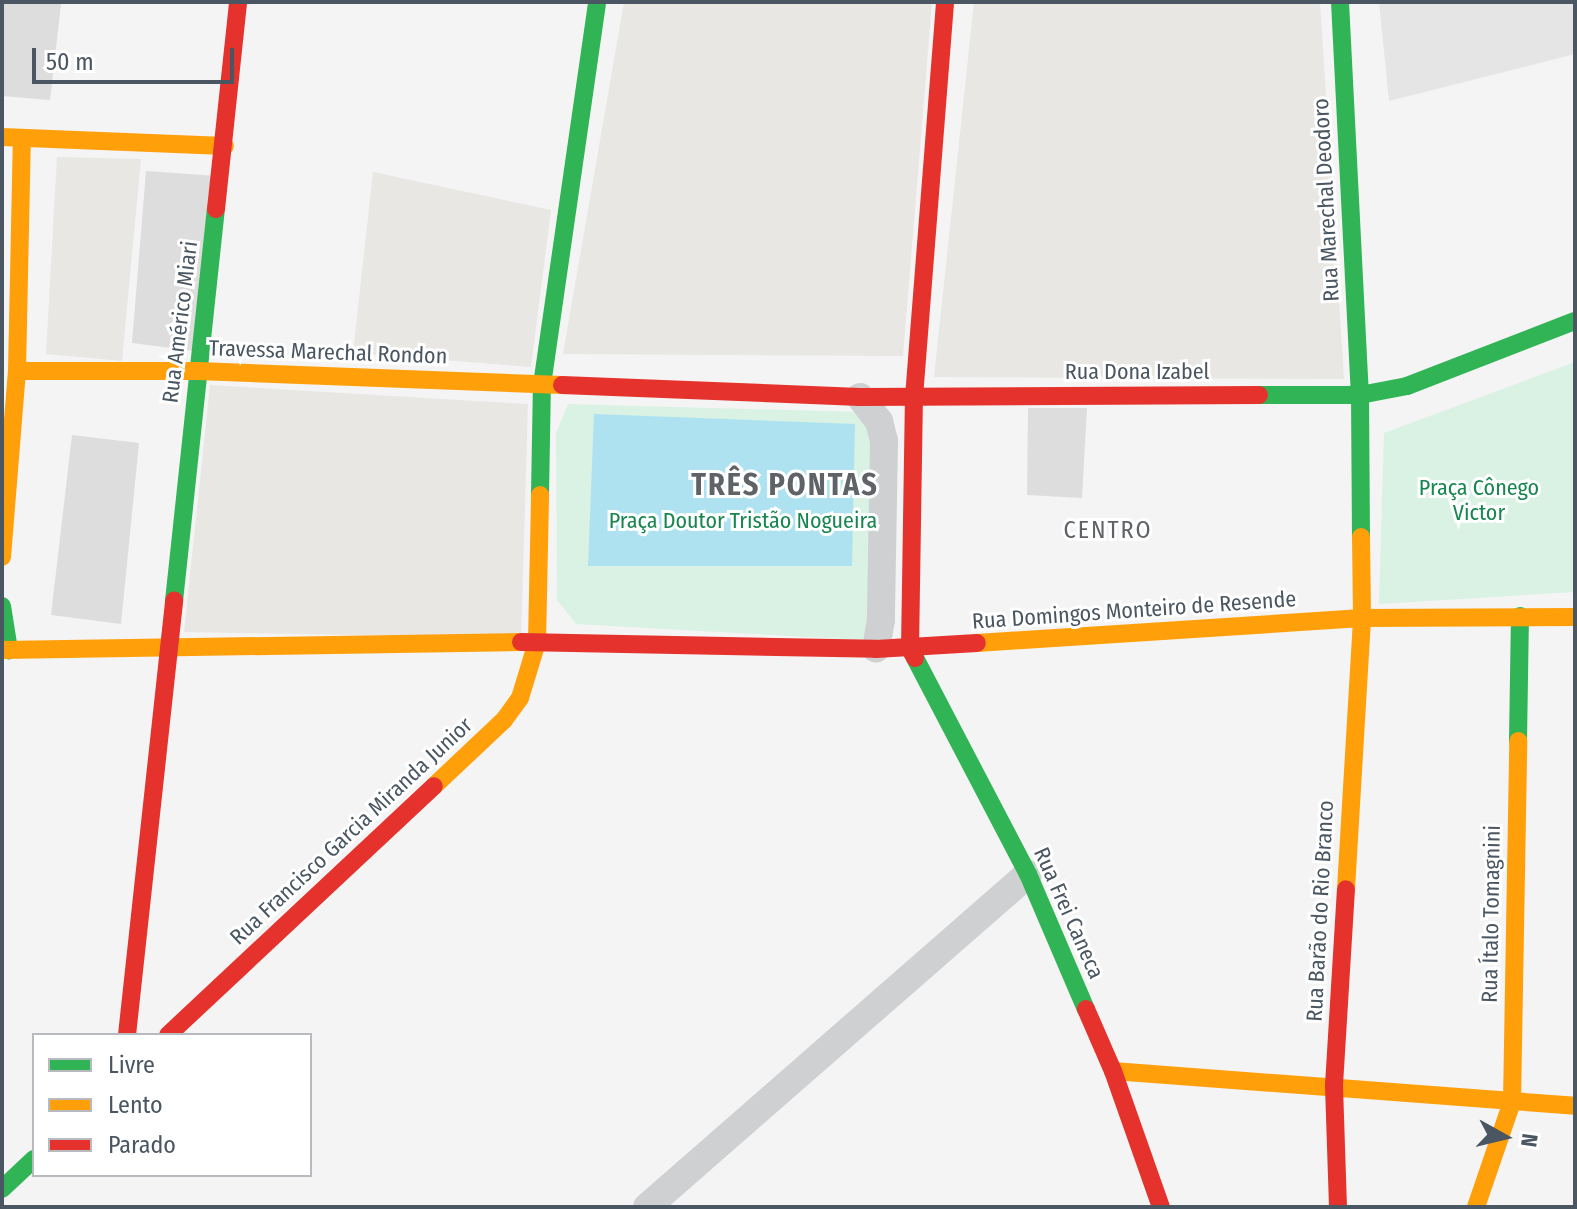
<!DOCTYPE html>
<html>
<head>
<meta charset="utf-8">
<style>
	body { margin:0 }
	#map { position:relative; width:1577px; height:1209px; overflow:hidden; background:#f4f4f4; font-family:"Fira Sans Condensed",sans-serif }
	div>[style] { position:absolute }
	.commercial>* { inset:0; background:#e8e7e3 }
	.education>* { inset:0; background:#e6e5e6 }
	.green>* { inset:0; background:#d9f2e3 }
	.water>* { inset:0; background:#aee2f0 }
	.building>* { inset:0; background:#ddddde }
	.street>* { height:28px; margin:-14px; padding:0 14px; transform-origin:14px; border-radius:14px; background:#ced0d2 }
	.fast>* { height:18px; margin:-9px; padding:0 9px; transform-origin:9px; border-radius:9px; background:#30b455 }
	.slow>* { height:18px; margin:-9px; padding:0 9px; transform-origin:9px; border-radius:9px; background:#ff9f0a }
	.jam>* { height:18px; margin:-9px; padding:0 9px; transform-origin:9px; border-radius:9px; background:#e5322d }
	span { translate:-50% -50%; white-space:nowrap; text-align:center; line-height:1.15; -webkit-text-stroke:6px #fff; paint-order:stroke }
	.street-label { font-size:22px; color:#4a5661 }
	.park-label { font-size:22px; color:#17864f }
	.neighbourhood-label { font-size:24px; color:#5f6368; letter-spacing:2px }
	.district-label { font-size:30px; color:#5f6368; font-weight:700; letter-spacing:2px }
	.frame { position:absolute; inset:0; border:4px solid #4a5661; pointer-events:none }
	.legend { position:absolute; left:32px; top:1033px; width:280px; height:144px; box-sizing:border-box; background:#fff; border:2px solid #b7bbc0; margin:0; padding:10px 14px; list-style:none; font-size:24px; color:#4a5661 }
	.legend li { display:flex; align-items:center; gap:16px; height:40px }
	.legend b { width:40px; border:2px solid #b7bbc0 }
	.north { position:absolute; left:1465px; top:1097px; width:80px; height:80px; -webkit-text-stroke:6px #fff; paint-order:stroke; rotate:98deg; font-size:22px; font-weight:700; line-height:32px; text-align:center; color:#4a5661 }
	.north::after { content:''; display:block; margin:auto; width:28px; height:36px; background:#4a5661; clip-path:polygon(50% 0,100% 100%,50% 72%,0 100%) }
	.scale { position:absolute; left:32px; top:48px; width:202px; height:36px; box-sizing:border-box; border:4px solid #4a5661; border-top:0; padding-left:10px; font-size:24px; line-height:28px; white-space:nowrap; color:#4a5661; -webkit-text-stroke:6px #fff; paint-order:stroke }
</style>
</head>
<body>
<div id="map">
	<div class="commercial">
		<i style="clip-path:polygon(624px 2px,932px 2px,903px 356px,563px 354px)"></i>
		<i style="clip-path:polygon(974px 2px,1320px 2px,1344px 379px,934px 377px)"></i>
		<i style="clip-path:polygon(57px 157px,141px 159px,122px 361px,46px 354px)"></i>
		<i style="clip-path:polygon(373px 172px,551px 210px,531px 367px,353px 353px)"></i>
		<i style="clip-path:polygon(210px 385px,528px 404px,521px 638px,184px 632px)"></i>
	</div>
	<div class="education">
		<i style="clip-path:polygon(1379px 2px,1575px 2px,1575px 54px,1389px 101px)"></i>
	</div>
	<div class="green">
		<i style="clip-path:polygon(1575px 362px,1575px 592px,1379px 604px,1384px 433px)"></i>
		<i style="clip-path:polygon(568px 404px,859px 412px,878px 436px,876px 618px,862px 640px,576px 624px,557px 600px,556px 433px)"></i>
	</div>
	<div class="water">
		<i style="clip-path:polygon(594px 414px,855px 424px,852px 566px,588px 566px)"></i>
	</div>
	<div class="building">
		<i style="clip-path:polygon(3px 2px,61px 4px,50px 100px,2px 96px)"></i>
		<i style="clip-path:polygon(146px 171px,217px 176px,194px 351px,132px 343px)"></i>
		<i style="clip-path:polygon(1028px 408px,1087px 408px,1082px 498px,1027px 495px)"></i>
		<i style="clip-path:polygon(72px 435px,139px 443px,121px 624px,51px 615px)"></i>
	</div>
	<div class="street">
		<i style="left:860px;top:397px;width:31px;rotate:52deg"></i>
		<i style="left:879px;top:421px;width:21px;rotate:76deg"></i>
		<i style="left:884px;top:441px;width:179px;rotate:91deg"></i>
		<i style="left:881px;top:620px;width:29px;rotate:100deg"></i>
		<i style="left:647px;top:1207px;width:506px;rotate:-41.15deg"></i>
	</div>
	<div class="fast">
		<i style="left:1340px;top:2px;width:394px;rotate:87.1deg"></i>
		<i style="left:1360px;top:395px;width:142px;rotate:89.6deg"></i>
		<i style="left:1259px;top:395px;width:101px"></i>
		<i style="left:1360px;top:395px;width:48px;rotate:-10.8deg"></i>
		<i style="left:1407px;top:386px;width:180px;rotate:-21.2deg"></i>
		<i style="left:540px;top:495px;width:110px;rotate:-89deg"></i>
		<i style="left:542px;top:385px;width:387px;rotate:-81.8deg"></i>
		<i style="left:174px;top:601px;width:394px;rotate:-83.9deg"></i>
		<i style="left:2px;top:606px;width:45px;rotate:81deg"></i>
		<i style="left:915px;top:658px;width:244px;rotate:62.4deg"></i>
		<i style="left:1028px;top:874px;width:147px;rotate:66.8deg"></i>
		<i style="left:1518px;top:741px;width:125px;rotate:-89.1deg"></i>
		<i style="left:2px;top:1189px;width:44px;rotate:-43.2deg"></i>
	</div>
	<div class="slow">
		<i style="left:2px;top:137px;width:223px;rotate:2.3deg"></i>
		<i style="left:17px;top:371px;width:181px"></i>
		<i style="left:198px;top:371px;width:364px;rotate:2.2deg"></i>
		<i style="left:2px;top:557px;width:187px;rotate:-85.4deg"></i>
		<i style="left:17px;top:371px;width:233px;rotate:-88.8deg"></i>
		<i style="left:977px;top:643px;width:386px;rotate:-3.7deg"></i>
		<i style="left:1362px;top:618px;width:213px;rotate:-0.3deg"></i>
		<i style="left:2px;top:650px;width:519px;rotate:-0.88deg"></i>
		<i style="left:434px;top:786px;width:96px;rotate:-43.3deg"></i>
		<i style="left:504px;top:720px;width:27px;rotate:-54deg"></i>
		<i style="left:520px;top:698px;width:59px;rotate:-73.1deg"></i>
		<i style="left:537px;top:642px;width:147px;rotate:-88.8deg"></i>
		<i style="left:1346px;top:889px;width:271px;rotate:-86.6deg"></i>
		<i style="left:1362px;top:618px;width:81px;rotate:-90.7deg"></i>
		<i style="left:1113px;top:1071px;width:463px;rotate:4.3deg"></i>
		<i style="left:1476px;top:1207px;width:111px;rotate:-71.1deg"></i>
		<i style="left:1512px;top:1102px;width:361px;rotate:-89deg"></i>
	</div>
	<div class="jam">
		<i style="left:216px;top:209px;width:208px;rotate:-83.9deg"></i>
		<i style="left:562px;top:385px;width:298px;rotate:2.3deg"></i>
		<i style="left:860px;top:397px;width:399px;rotate:-0.3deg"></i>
		<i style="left:521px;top:642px;width:355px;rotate:1.1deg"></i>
		<i style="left:876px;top:649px;width:101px;rotate:-3.4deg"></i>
		<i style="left:915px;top:658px;width:10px;rotate:-119deg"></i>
		<i style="left:910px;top:649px;width:252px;rotate:-89.1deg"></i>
		<i style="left:914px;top:397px;width:396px;rotate:-85.5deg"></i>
		<i style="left:1086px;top:1009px;width:68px;rotate:66.5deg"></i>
		<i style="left:1113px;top:1071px;width:144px;rotate:70.6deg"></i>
		<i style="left:127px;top:1035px;width:437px;rotate:-83.8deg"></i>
		<i style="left:168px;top:1035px;width:364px;rotate:-43.1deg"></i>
		<i style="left:1338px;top:1207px;width:122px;rotate:-91.9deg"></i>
		<i style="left:1334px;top:1085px;width:196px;rotate:-86.5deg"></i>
	</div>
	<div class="street-label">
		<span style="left:1326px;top:200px;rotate:-93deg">Rua Marechal Deodoro</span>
		<span style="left:180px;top:322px;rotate:-83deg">Rua Américo Miari</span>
		<span style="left:328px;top:352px;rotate:2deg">Travessa Marechal Rondon</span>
		<span style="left:1137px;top:372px">Rua Dona Izabel</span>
		<span style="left:1134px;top:610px;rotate:-4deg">Rua Domingos Monteiro de Resende</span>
		<span style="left:351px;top:831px;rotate:-43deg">Rua Francisco Garcia Miranda Junior</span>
		<span style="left:1320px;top:911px;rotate:-87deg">Rua Barão do Rio Branco</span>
		<span style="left:1069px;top:913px;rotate:66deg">Rua Frei Caneca</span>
		<span style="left:1491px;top:914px;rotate:-89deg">Rua Ítalo Tomagnini</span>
	</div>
	<div class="park-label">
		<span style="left:1479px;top:500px">Praça Cônego<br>Victor</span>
		<span style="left:743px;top:521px">Praça Doutor Tristão Nogueira</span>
	</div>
	<div class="neighbourhood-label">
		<span style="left:1108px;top:531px">CENTRO</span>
	</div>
	<div class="district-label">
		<span style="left:785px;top:485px">TRÊS PONTAS</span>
	</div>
	<div class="frame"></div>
	<ul class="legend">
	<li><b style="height:10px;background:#30b455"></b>Livre</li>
	<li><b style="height:10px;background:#ff9f0a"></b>Lento</li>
	<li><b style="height:10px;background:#e5322d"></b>Parado</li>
	</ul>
	<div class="north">N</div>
	<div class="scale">50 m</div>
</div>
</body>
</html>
